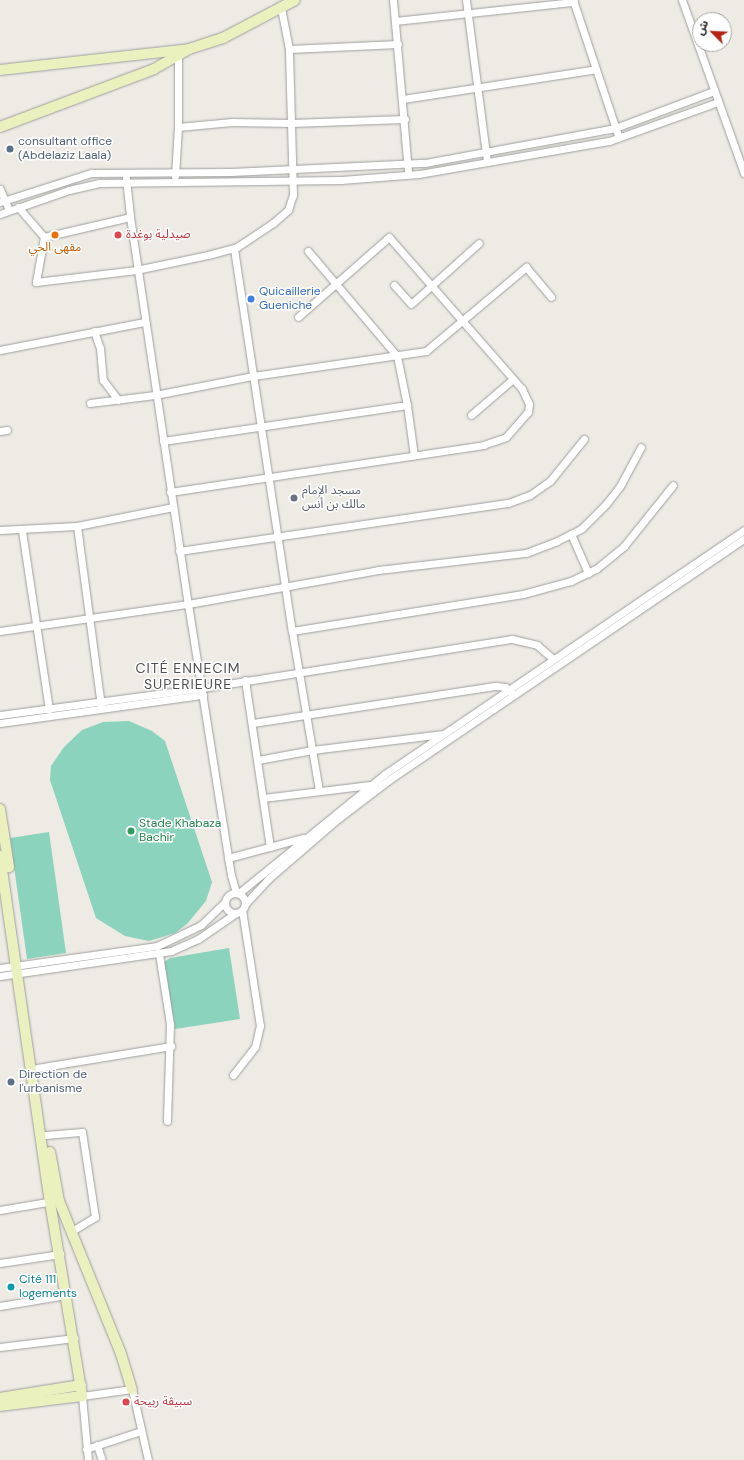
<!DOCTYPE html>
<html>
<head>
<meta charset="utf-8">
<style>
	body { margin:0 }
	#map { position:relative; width:744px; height:1460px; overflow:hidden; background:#edebe4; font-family:"DM Sans","Noto Sans Arabic",sans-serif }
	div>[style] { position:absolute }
	.pitch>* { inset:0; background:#8bd3bd }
	.roads { filter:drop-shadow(0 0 1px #9e9e9e) drop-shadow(0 0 1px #9e9e9e) }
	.street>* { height:7px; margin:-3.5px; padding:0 3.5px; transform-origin:3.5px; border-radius:3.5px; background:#fff }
	.street>.ring { margin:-3.5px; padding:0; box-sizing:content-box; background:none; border:7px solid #fff; border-radius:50% }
	.secondary>* { height:10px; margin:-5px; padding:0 5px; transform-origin:5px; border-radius:5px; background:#ebf1be }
	.dots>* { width:11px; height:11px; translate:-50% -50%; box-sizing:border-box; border:2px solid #fff; border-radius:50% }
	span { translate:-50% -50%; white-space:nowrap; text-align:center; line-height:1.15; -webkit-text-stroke:3px #fff; paint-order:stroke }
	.service-label { font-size:12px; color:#4e5e75 }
	.left { translate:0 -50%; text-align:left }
	.health-label { font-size:12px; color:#be3a42 }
	.food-label { font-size:12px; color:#c56008 }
	.shop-label { font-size:12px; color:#366cbe }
	.worship-label { font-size:12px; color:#5b616d }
	.leisure-label { font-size:12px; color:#27864d }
	.culture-label { font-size:12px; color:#0d838f }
	.quarter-label { font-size:14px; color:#505050; letter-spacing:1px }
	.north { position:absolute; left:692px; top:12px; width:40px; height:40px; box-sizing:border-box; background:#fff; border:1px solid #a5a5a5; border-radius:50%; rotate:294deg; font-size:11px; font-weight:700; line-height:16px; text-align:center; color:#1d1d1d }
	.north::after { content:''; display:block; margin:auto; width:14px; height:18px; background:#b32417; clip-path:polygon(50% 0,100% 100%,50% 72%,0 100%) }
</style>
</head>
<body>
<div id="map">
	<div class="pitch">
		<i style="clip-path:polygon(129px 721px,152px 731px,165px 741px,212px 882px,206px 901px,187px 924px,175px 933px,149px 941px,125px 936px,96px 918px,50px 780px,51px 766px,64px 747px,82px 730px,103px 722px)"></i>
		<i style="clip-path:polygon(49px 832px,66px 953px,27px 959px,10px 838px)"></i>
		<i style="clip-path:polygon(229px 948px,240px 1019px,175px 1029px,164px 962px,170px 958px)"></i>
	</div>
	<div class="roads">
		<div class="street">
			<i style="left:393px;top:0;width:171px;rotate:85deg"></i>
			<i style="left:466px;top:0;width:163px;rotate:82.6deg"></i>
			<i style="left:573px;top:0;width:145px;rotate:71.6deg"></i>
			<i style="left:682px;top:0;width:184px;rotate:70.3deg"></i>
			<i style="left:395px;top:21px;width:180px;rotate:-6.1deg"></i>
			<i style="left:289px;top:49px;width:109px;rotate:-2.6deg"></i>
			<i style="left:403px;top:99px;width:195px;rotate:-8.8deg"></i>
			<i style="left:178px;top:127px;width:54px;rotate:-5.3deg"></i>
			<i style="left:232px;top:122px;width:59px;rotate:1deg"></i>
			<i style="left:291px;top:123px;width:114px;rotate:-2deg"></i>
			<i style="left:175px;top:176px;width:49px;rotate:-86.5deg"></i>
			<i style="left:178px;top:127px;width:70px;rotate:-90deg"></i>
			<i style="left:126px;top:178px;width:39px;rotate:84deg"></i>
			<i style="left:0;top:189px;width:23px;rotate:67deg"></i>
			<i style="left:0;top:202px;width:96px;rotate:-17.7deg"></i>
			<i style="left:91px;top:173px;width:140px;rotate:-0.4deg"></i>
			<i style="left:231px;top:172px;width:194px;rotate:-2.7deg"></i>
			<i style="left:425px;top:163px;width:193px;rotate:-10.4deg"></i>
			<i style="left:615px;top:128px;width:106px;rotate:-20.5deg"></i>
			<i style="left:18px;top:207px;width:40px;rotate:49deg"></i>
			<i style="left:44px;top:237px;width:46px;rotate:100.1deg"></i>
			<i style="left:36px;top:282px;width:101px;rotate:-6.8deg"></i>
			<i style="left:136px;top:270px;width:74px;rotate:-11.8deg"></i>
			<i style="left:208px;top:255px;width:30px;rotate:-15deg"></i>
			<i style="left:237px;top:247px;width:43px;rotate:-33.7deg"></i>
			<i style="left:273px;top:223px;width:20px;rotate:-41deg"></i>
			<i style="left:288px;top:210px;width:16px;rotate:-72deg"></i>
			<i style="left:293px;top:195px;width:146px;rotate:-91.6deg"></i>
			<i style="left:289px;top:49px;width:42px;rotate:-101deg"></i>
			<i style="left:0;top:214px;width:73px;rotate:-19.2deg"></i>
			<i style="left:69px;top:190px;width:31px;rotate:-13deg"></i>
			<i style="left:99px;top:183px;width:242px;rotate:-0.7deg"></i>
			<i style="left:341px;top:180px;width:78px;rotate:-4.4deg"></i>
			<i style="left:419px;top:174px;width:193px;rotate:-9.9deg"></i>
			<i style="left:609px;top:141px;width:116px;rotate:-19.7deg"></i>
			<i style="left:44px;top:237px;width:88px;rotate:-13.1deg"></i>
			<i style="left:130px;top:217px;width:391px;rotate:81.5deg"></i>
			<i style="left:188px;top:604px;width:274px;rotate:81deg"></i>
			<i style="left:231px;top:875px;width:19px;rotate:74deg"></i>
			<i style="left:234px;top:249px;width:386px;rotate:81.4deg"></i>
			<i style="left:292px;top:631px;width:162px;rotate:80.4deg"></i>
			<i style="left:308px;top:251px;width:138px;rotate:49.7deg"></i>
			<i style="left:397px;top:356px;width:50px;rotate:78.5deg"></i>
			<i style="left:407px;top:405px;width:51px;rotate:82.2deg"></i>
			<i style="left:394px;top:285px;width:25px;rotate:48deg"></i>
			<i style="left:411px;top:304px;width:91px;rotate:-41.9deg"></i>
			<i style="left:94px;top:331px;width:18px;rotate:71deg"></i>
			<i style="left:100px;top:348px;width:32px;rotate:85deg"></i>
			<i style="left:103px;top:380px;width:25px;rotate:53deg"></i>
			<i style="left:0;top:350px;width:147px;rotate:-11deg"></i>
			<i style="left:90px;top:403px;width:65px;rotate:-7deg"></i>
			<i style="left:155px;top:395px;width:100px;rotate:-11deg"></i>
			<i style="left:253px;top:376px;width:175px;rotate:-8.2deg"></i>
			<i style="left:426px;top:351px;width:131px;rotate:-40deg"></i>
			<i style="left:526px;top:267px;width:39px;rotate:50deg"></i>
			<i style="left:471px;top:415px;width:55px;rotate:-40.6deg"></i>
			<i style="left:0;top:431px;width:7px;rotate:-8deg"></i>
			<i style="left:163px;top:441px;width:247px;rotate:-8.4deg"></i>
			<i style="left:170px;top:492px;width:317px;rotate:-8.5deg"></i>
			<i style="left:483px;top:445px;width:24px;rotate:-19deg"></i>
			<i style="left:506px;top:437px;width:33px;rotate:-49deg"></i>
			<i style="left:528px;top:412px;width:8px;rotate:-83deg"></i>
			<i style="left:529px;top:404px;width:17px;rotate:-115deg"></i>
			<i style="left:522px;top:389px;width:202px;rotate:-131.2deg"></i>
			<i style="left:389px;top:237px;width:121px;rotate:138.7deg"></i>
			<i style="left:77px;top:526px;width:183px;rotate:82.4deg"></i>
			<i style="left:0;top:530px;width:77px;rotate:-3deg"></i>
			<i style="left:77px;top:526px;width:98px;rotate:-11.2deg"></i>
			<i style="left:22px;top:531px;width:180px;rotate:81.4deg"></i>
			<i style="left:571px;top:534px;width:43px;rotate:66.4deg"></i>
			<i style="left:179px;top:551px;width:332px;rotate:-8.3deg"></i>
			<i style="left:508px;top:503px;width:23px;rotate:-20deg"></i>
			<i style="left:530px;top:495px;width:24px;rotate:-35deg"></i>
			<i style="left:550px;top:481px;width:54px;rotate:-51deg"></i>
			<i style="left:0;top:631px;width:190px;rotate:-8.2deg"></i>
			<i style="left:188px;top:604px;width:193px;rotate:-10.1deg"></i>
			<i style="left:378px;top:570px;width:149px;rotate:-6.6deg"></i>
			<i style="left:526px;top:553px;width:33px;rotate:-21deg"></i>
			<i style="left:557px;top:541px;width:28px;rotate:-27deg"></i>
			<i style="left:582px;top:528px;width:34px;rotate:-45deg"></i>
			<i style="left:606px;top:504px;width:23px;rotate:-52deg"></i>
			<i style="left:620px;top:486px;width:44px;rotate:-61.7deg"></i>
			<i style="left:292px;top:631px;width:234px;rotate:-9.1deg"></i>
			<i style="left:523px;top:594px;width:50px;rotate:-15.2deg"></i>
			<i style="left:571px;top:581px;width:28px;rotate:-26deg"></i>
			<i style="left:596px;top:569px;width:36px;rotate:-39deg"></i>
			<i style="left:624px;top:546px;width:78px;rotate:-51.2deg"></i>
			<i style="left:245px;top:680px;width:169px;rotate:81.5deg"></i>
			<i style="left:0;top:715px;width:204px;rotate:-7.6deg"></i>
			<i style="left:202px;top:688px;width:314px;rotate:-9deg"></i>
			<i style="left:512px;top:639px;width:26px;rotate:13deg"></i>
			<i style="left:537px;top:645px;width:21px;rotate:41deg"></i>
			<i style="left:0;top:723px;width:205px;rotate:-7.9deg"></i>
			<i style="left:253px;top:723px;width:246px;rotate:-8.7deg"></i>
			<i style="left:496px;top:686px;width:9px;rotate:6deg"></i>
			<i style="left:505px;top:687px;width:8px;rotate:40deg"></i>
			<i style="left:258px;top:760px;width:55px;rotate:-10.5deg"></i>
			<i style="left:312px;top:750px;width:132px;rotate:-7deg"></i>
			<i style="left:263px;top:798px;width:108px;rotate:-6.9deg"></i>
			<i style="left:228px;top:858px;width:78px;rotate:-14.9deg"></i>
			<i style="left:239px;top:893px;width:188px;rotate:-39.2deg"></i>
			<i style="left:385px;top:774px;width:434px;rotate:-34.2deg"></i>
			<i class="ring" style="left:225px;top:893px;width:13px;height:13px"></i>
			<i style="left:245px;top:904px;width:34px;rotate:-47deg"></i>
			<i style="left:268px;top:879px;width:94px;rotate:-40.7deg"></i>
			<i style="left:339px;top:818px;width:63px;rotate:-37.2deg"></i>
			<i style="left:389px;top:780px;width:429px;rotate:-34.2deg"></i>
			<i style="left:159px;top:954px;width:71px;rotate:81.1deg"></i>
			<i style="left:170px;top:1024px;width:97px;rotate:91.8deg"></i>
			<i style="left:0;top:968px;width:159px;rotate:-8deg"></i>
			<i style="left:157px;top:946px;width:49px;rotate:-25.5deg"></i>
			<i style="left:201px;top:925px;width:33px;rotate:-44deg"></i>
			<i style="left:0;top:976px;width:173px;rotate:-8.3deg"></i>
			<i style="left:171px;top:951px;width:30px;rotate:-24deg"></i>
			<i style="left:198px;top:939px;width:46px;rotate:-34.4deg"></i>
			<i style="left:37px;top:1068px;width:136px;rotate:-9.3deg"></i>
			<i style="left:233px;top:1075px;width:36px;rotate:-52deg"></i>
			<i style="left:255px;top:1047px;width:22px;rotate:-77deg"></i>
			<i style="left:260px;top:1026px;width:117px;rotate:-98.8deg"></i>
			<i style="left:46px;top:1135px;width:36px;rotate:-5deg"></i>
			<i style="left:82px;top:1132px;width:86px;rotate:81.3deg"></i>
			<i style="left:95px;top:1217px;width:29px;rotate:149deg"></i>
			<i style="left:0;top:1210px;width:54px;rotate:-9.6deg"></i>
			<i style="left:0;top:1263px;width:61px;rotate:-8.5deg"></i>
			<i style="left:0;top:1306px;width:67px;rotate:-9.5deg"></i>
			<i style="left:0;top:1347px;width:75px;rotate:-6.9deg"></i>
			<i style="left:97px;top:1445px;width:16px;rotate:72deg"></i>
			<i style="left:86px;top:1449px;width:58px;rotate:-18.1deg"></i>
			<i style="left:88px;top:1460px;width:64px;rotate:-95.4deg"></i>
			<i style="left:82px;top:1396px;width:50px;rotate:-8deg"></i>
			<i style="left:132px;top:1389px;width:73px;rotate:77.3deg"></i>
		</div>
		<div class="secondary">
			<i style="left:0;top:70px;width:190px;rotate:-6.3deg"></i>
			<i style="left:189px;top:49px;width:36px;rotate:-18deg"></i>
			<i style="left:223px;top:38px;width:81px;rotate:-27.8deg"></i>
			<i style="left:0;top:127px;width:165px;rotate:-20.6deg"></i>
			<i style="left:154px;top:69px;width:40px;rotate:-29.7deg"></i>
			<i style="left:0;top:809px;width:59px;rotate:81.2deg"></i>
			<i style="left:0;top:856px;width:350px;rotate:81.8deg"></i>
			<i style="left:50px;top:1202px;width:197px;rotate:80.6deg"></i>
			<i style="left:82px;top:1396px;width:83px;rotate:173deg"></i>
			<i style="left:50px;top:1152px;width:50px;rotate:79.6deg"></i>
			<i style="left:59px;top:1201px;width:165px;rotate:67.9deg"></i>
			<i style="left:121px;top:1354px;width:37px;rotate:73deg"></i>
			<i style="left:0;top:1398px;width:82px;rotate:-9.1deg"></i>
		</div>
	</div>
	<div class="dots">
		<i style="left:10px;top:149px;background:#5c6f8a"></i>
		<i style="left:55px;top:235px;background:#e8710a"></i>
		<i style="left:118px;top:235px;background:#e0444e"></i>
		<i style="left:251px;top:299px;background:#3f7fe0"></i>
		<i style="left:294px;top:498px;background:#6b7280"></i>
		<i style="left:131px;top:831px;background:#2e9e5b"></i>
		<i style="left:11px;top:1082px;background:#5c6f8a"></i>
		<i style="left:11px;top:1287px;background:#0f9aa8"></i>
		<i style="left:126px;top:1402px;background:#e0444e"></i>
	</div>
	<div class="service-label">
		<span class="left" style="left:18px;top:149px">consultant office<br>(Abdelaziz Laala)</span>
		<span class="left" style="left:19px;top:1082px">Direction de<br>l'urbanisme</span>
	</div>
	<div class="health-label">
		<span class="left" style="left:126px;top:235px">صيدلية بوغدة</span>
		<span class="left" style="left:134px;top:1402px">سبيڨة ربيحة</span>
	</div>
	<div class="food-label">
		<span style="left:55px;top:248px">مقهى الحي</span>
	</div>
	<div class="shop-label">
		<span class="left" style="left:259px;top:299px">Quicaillerie<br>Gueniche</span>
	</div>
	<div class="worship-label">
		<span class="left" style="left:302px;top:498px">مسجد الإمام<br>مالك بن أنس</span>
	</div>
	<div class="leisure-label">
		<span class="left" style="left:139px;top:831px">Stade Khabaza<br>Bachir</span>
	</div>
	<div class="culture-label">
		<span class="left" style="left:19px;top:1287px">Cité 111<br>logements</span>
	</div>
	<div class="quarter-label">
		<span style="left:188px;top:676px">CITÉ ENNECIM<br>SUPERIEURE</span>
	</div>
	<div class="north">ش</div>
</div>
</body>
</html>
